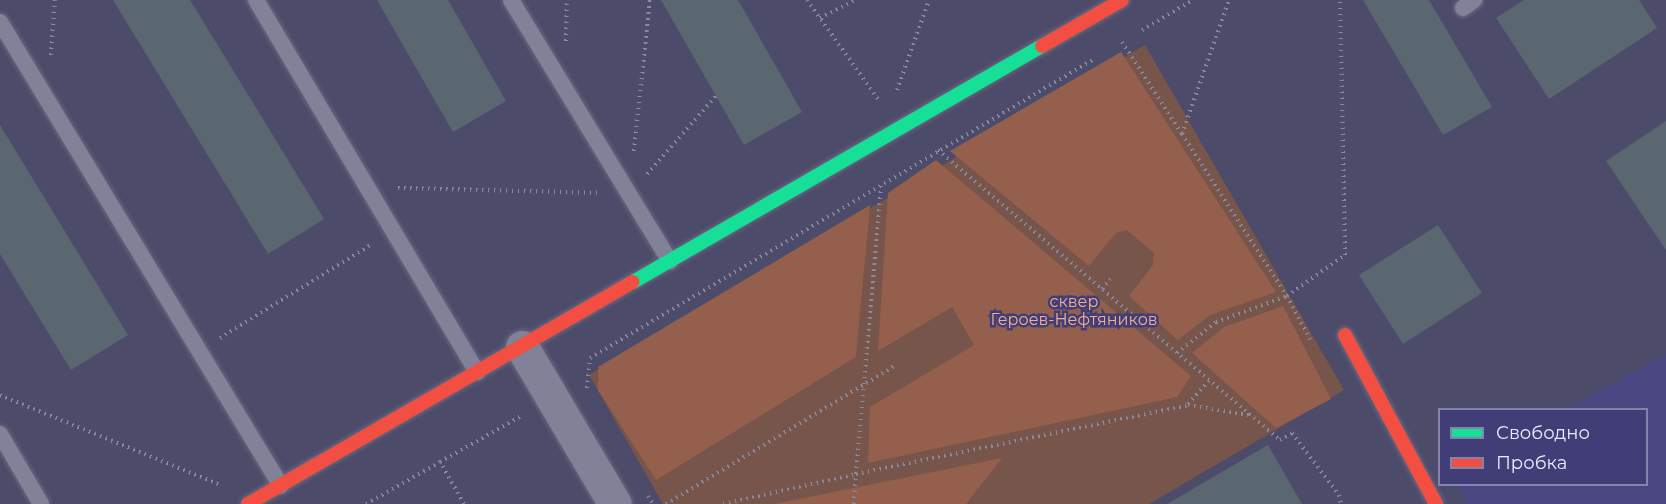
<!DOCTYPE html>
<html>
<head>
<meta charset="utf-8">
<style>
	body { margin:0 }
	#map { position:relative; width:1666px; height:504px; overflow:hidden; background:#4d4b6a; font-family:Montserrat,sans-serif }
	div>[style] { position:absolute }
	.built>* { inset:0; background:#4a4681 }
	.green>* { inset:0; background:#77554a }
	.forest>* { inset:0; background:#94604d }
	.building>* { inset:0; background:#5b6770 }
	.path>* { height:4px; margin-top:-2px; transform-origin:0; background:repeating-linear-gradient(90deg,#8a8a9e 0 1.5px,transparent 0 6px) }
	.roads { filter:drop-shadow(0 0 2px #68687f) drop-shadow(0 0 2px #68687f) }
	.lane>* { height:16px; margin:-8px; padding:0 8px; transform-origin:8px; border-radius:8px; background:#818198 }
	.street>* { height:33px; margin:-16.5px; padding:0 16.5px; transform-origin:16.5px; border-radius:16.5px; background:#818198 }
	.fast>* { height:14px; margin:-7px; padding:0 7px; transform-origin:7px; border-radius:7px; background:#16e098 }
	.jam>* { height:14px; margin:-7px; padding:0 7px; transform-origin:7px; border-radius:7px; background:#f24e42 }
	span { translate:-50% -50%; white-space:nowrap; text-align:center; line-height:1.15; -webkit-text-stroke:5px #413e77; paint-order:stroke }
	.park-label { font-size:16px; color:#f5ae90 }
	.legend { position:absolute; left:1438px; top:408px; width:210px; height:78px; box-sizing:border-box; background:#413e77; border:2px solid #8483ad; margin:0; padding:8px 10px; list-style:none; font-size:18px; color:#e8eafe }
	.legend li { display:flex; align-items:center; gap:12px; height:30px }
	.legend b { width:30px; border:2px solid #8483ad }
</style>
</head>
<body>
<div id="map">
	<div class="built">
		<i style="clip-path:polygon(1666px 354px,1666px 504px,1468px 504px,1457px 485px,1646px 484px,1646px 410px,1568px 409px)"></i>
	</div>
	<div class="green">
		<i style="clip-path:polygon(1145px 45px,1344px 390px,1149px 504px,663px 504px,589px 375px)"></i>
	</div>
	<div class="forest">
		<i style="clip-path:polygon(1121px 52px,1276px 292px,1210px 315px,1178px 340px,1129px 296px,1153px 265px,1154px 253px,1127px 230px,1116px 233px,1089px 266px,950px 151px)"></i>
		<i style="clip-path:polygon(936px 160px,1191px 376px,1177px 397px,868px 463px,870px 407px,974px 345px,952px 307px,878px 351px,888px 193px)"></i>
		<i style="clip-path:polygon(870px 205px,856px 357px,656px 480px,598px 390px,598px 367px)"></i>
		<i style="clip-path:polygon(1283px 306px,1331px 399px,1276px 428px,1192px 353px,1224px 327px)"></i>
		<i style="clip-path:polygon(1002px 458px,966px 504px,774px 504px)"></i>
	</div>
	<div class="building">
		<i style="clip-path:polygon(113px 0,190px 0,324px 219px,268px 254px)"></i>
		<i style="clip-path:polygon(377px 0,448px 0,506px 101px,453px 132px)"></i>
		<i style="clip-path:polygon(661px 0,738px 0,802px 112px,744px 145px)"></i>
		<i style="clip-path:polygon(1363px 0,1429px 0,1492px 107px,1443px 135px)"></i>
		<i style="clip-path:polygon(1524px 0,1639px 0,1657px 28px,1549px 99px,1496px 18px)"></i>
		<i style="clip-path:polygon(1666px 121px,1666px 250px,1606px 161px)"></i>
		<i style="clip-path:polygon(0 125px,128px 335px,71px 370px,0 254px)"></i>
		<i style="clip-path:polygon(1438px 225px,1482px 293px,1403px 344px,1359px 275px)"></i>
		<i style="clip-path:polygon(1268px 445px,1302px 504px,1167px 504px)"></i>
	</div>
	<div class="path">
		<i style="left:807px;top:0;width:125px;rotate:54.4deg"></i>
		<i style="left:820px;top:18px;width:39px;rotate:-27deg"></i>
		<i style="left:1142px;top:30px;width:59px;rotate:-30.5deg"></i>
		<i style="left:566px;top:41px;width:41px;rotate:-88.6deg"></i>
		<i style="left:1122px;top:42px;width:110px;rotate:56.9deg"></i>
		<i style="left:1182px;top:134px;width:142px;rotate:-70.7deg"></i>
		<i style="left:51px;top:55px;width:55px;rotate:-85.8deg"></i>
		<i style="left:897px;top:90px;width:96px;rotate:-70.4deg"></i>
		<i style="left:1182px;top:134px;width:193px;rotate:57.1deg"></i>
		<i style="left:1287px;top:296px;width:71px;rotate:-35.3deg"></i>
		<i style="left:1345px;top:255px;width:255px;rotate:-91.1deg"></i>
		<i style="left:938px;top:150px;width:448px;rotate:40.3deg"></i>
		<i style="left:1280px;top:440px;width:14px;rotate:-30deg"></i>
		<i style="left:1292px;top:433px;width:78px;rotate:52.8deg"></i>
		<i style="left:1339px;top:495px;width:9px;rotate:77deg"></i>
		<i style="left:634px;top:151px;width:152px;rotate:-84deg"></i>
		<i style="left:647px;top:174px;width:104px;rotate:-48.5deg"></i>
		<i style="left:398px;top:188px;width:199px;rotate:1.4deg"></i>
		<i style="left:1102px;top:289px;width:13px;rotate:-51deg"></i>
		<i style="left:220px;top:338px;width:179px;rotate:-31.7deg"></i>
		<i style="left:1177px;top:353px;width:50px;rotate:-38.5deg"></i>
		<i style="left:1216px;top:322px;width:76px;rotate:-20.1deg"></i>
		<i style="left:1287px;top:296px;width:49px;rotate:61.9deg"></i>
		<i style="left:587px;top:388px;width:30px;rotate:-84deg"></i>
		<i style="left:590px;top:358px;width:586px;rotate:-30.68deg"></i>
		<i style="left:0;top:395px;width:238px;rotate:22.2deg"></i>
		<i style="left:1188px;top:404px;width:31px;rotate:-48deg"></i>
		<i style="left:648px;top:496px;width:9px;rotate:58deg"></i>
		<i style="left:366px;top:504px;width:85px;rotate:-29.6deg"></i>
		<i style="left:464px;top:504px;width:48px;rotate:-119.7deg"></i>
		<i style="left:440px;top:462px;width:95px;rotate:-29.5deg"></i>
		<i style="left:666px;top:504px;width:267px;rotate:-31.1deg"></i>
		<i style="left:723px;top:504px;width:136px;rotate:-12.7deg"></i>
		<i style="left:856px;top:474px;width:289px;rotate:-85deg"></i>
		<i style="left:854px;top:504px;width:30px;rotate:-86deg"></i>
		<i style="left:856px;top:474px;width:339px;rotate:-11.7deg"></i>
		<i style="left:1188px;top:405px;width:62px;rotate:9.3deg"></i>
	</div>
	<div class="roads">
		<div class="lane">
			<i style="left:256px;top:0;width:433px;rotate:59.3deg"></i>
			<i style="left:511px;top:0;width:306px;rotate:58.7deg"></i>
			<i style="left:1463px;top:8px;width:14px;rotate:-36deg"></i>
			<i style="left:0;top:22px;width:542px;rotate:58.8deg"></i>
			<i style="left:0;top:434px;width:81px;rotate:59.6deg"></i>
		</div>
		<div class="street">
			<i style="left:522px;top:347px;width:182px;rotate:59.4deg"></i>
		</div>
		<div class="fast">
			<i style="left:633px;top:282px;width:472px;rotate:-30deg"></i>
		</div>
		<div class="jam">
			<i style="left:1042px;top:46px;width:92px;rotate:-29.9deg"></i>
			<i style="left:1345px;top:335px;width:192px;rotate:61.7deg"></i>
			<i style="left:248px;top:504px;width:444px;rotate:-30deg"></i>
		</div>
	</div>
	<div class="park-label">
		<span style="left:1074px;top:311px">сквер<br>Героев-Нефтяников</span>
	</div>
	<ul class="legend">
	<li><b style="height:8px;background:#16e098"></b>Свободно</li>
	<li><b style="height:8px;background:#f24e42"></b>Пробка</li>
	</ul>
</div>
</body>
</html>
